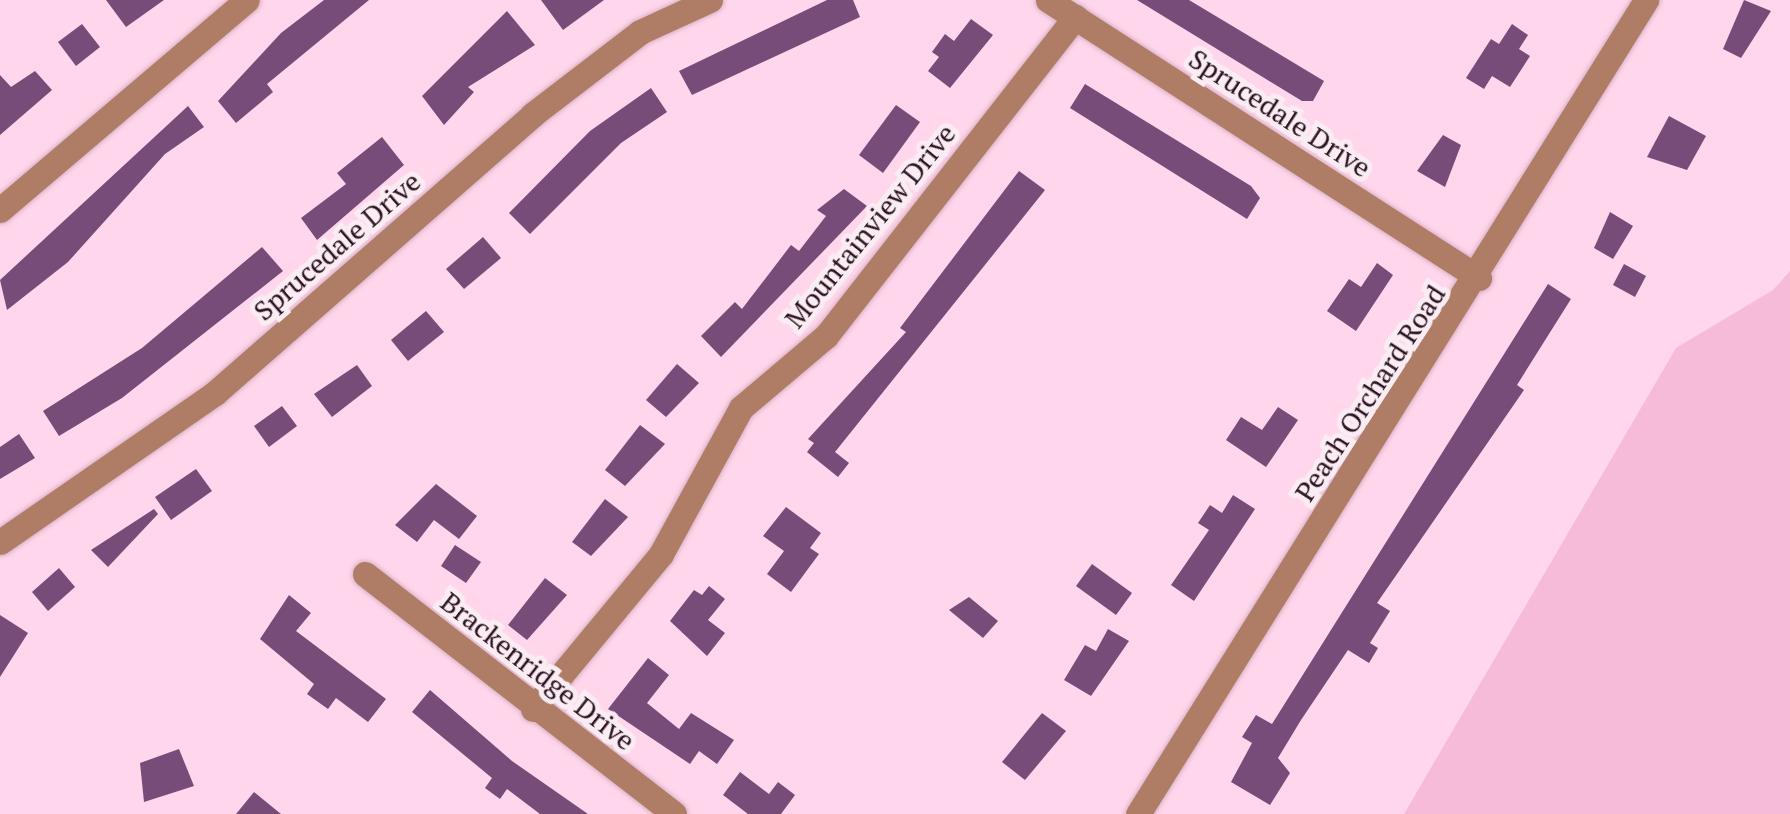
<!DOCTYPE html>
<html>
<head>
<meta charset="utf-8">
<style>
	body { margin:0 }
	#map { position:relative; width:1790px; height:814px; overflow:hidden; background:#ffd6eb; font-family:"PT Serif",serif }
	div>[style] { position:absolute }
	.green>* { inset:0; background:#f5bbd9 }
	.building>* { inset:0; background:#784c79 }
	.roads { filter:drop-shadow(0 0 2px #d9b3c6) drop-shadow(0 0 2px #d9b3c6) }
	.minor>* { height:25px; margin:-12.5px; padding:0 12.5px; transform-origin:12.5px; border-radius:12.5px; background:#af7d66 }
	span { translate:-50% -50%; white-space:nowrap; text-align:center; line-height:1.15; -webkit-text-stroke:10px #faecf3; paint-order:stroke }
	.street-label { font-size:28px; color:#2a1320 }
</style>
</head>
<body>
<div id="map">
	<div class="green">
		<i style="clip-path:polygon(1790px 271px,1790px 814px,1404px 814px,1676px 348px,1773px 290px)"></i>
	</div>
	<div class="building">
		<i style="clip-path:polygon(106px 0,164px 0,126px 27px)"></i>
		<i style="clip-path:polygon(324px 0,369px 0,267px 84px,273px 92px,236px 123px,218px 101px,281px 33px)"></i>
		<i style="clip-path:polygon(541px 0,604px 0,563px 30px)"></i>
		<i style="clip-path:polygon(827px 0,853px 0,860px 17px,692px 95px,679px 71px)"></i>
		<i style="clip-path:polygon(1137px 0,1189px 0,1324px 81px,1313px 101px,1302px 101px)"></i>
		<i style="clip-path:polygon(1744px 0,1771px 11px,1741px 58px,1723px 49px)"></i>
		<i style="clip-path:polygon(507px 11px,535px 45px,468px 87px,474px 92px,444px 125px,422px 96px)"></i>
		<i style="clip-path:polygon(971px 19px,993px 35px,950px 88px,928px 71px,939px 57px,932px 52px,945px 34px,954px 41px)"></i>
		<i style="clip-path:polygon(82px 24px,100px 47px,76px 66px,58px 42px)"></i>
		<i style="clip-path:polygon(1512px 24px,1528px 35px,1519px 49px,1530px 56px,1510px 87px,1492px 76px,1484px 89px,1466px 78px,1491px 39px,1499px 44px)"></i>
		<i style="clip-path:polygon(35px 71px,52px 90px,0 135px,0 75px,11px 87px)"></i>
		<i style="clip-path:polygon(1085px 84px,1251px 186px,1260px 198px,1247px 219px,1070px 108px)"></i>
		<i style="clip-path:polygon(651px 88px,667px 112px,621px 143px,530px 234px,509px 213px,590px 131px)"></i>
		<i style="clip-path:polygon(896px 105px,920px 122px,883px 173px,859px 155px)"></i>
		<i style="clip-path:polygon(188px 106px,204px 127px,165px 154px,68px 262px,7px 310px,0 280px)"></i>
		<i style="clip-path:polygon(1669px 116px,1706px 136px,1687px 170px,1647px 157px)"></i>
		<i style="clip-path:polygon(1443px 135px,1461px 145px,1445px 187px,1417px 171px)"></i>
		<i style="clip-path:polygon(382px 137px,404px 165px,317px 240px,301px 218px,346px 184px,337px 173px)"></i>
		<i style="clip-path:polygon(1019px 171px,1045px 190px,835px 452px,849px 463px,838px 477px,807px 452px,814px 443px,808px 439px,906px 332px,900px 328px)"></i>
		<i style="clip-path:polygon(844px 189px,867px 206px,721px 357px,701px 336px,735px 302px,742px 309px,791px 245px,799px 251px,826px 216px,817px 210px)"></i>
		<i style="clip-path:polygon(1610px 212px,1633px 226px,1613px 259px,1594px 248px)"></i>
		<i style="clip-path:polygon(483px 237px,501px 258px,464px 289px,446px 269px)"></i>
		<i style="clip-path:polygon(262px 247px,283px 271px,122px 398px,59px 436px,43px 411px,142px 348px)"></i>
		<i style="clip-path:polygon(1377px 263px,1393px 275px,1356px 331px,1327px 311px,1349px 279px,1361px 287px)"></i>
		<i style="clip-path:polygon(1624px 264px,1646px 276px,1635px 297px,1613px 285px)"></i>
		<i style="clip-path:polygon(1548px 284px,1571px 299px,1517px 385px,1524px 390px,1377px 603px,1390px 611px,1370px 643px,1378px 648px,1369px 663px,1348px 650px,1301px 720px,1278px 758px,1290px 773px,1270px 805px,1231px 782px,1252px 743px,1242px 737px,1256px 715px,1272px 724px)"></i>
		<i style="clip-path:polygon(426px 311px,444px 332px,408px 361px,391px 340px)"></i>
		<i style="clip-path:polygon(677px 364px,699px 383px,666px 417px,646px 400px)"></i>
		<i style="clip-path:polygon(357px 365px,372px 386px,332px 417px,314px 394px)"></i>
		<i style="clip-path:polygon(282px 406px,297px 426px,269px 447px,254px 426px)"></i>
		<i style="clip-path:polygon(1278px 407px,1298px 420px,1266px 467px,1226px 440px,1241px 417px,1262px 430px)"></i>
		<i style="clip-path:polygon(640px 425px,665px 444px,625px 486px,605px 470px)"></i>
		<i style="clip-path:polygon(19px 434px,35px 458px,0 479px,0 447px)"></i>
		<i style="clip-path:polygon(196px 469px,212px 491px,171px 520px,155px 497px)"></i>
		<i style="clip-path:polygon(436px 484px,477px 516px,459px 539px,434px 520px,417px 542px,395px 525px)"></i>
		<i style="clip-path:polygon(1233px 495px,1255px 509px,1194px 601px,1171px 585px,1209px 530px,1198px 523px,1210px 505px,1222px 513px)"></i>
		<i style="clip-path:polygon(605px 499px,628px 517px,591px 556px,572px 542px)"></i>
		<i style="clip-path:polygon(786px 507px,821px 533px,810px 548px,819px 554px,791px 592px,767px 574px,784px 551px,763px 536px)"></i>
		<i style="clip-path:polygon(154px 509px,158px 514px,108px 567px,91px 550px)"></i>
		<i style="clip-path:polygon(455px 545px,481px 562px,466px 583px,441px 566px)"></i>
		<i style="clip-path:polygon(1092px 564px,1132px 593px,1116px 615px,1076px 586px)"></i>
		<i style="clip-path:polygon(59px 568px,75px 587px,48px 611px,32px 592px)"></i>
		<i style="clip-path:polygon(545px 578px,567px 595px,527px 640px,508px 625px)"></i>
		<i style="clip-path:polygon(709px 586px,725px 599px,708px 620px,725px 633px,707px 656px,670px 621px,694px 590px,702px 595px)"></i>
		<i style="clip-path:polygon(289px 595px,311px 613px,296px 631px,386px 699px,368px 722px,336px 698px,328px 709px,307px 694px,314px 684px,260px 639px)"></i>
		<i style="clip-path:polygon(969px 597px,998px 621px,983px 638px,949px 610px)"></i>
		<i style="clip-path:polygon(0 615px,28px 633px,0 677px)"></i>
		<i style="clip-path:polygon(1108px 629px,1129px 641px,1091px 696px,1064px 680px,1085px 645px,1096px 651px)"></i>
		<i style="clip-path:polygon(648px 658px,669px 675px,647px 703px,679px 729px,691px 713px,734px 740px,717px 764px,699px 751px,690px 764px,608px 709px)"></i>
		<i style="clip-path:polygon(430px 690px,512px 761px,588px 814px,540px 814px,507px 789px,500px 799px,485px 788px,492px 778px,412px 712px)"></i>
		<i style="clip-path:polygon(1042px 713px,1066px 731px,1025px 780px,1002px 762px)"></i>
		<i style="clip-path:polygon(179px 749px,194px 786px,144px 802px,140px 763px)"></i>
		<i style="clip-path:polygon(740px 772px,769px 794px,778px 782px,795px 795px,781px 814px,748px 814px,723px 795px)"></i>
		<i style="clip-path:polygon(254px 792px,281px 814px,236px 814px)"></i>
	</div>
	<div class="roads">
		<div class="minor">
			<i style="left:1048px;top:0;width:513px;rotate:32.82deg"></i>
			<i style="left:0;top:210px;width:324px;rotate:-40.4deg"></i>
			<i style="left:0;top:542px;width:262px;rotate:-34.7deg"></i>
			<i style="left:215px;top:393px;width:422px;rotate:-41.2deg"></i>
			<i style="left:532px;top:115px;width:136px;rotate:-37.5deg"></i>
			<i style="left:640px;top:32px;width:77px;rotate:-24.6deg"></i>
			<i style="left:365px;top:574px;width:391px;rotate:37.8deg"></i>
			<i style="left:533px;top:709px;width:201px;rotate:-50.4deg"></i>
			<i style="left:661px;top:554px;width:166px;rotate:-61.3deg"></i>
			<i style="left:741px;top:408px;width:111px;rotate:-40.3deg"></i>
			<i style="left:826px;top:336px;width:405px;rotate:-52deg"></i>
			<i style="left:1138px;top:814px;width:960px;rotate:-58.03deg"></i>
		</div>
	</div>
	<div class="street-label">
		<span style="left:1280px;top:113px;rotate:33deg">Sprucedale Drive</span>
		<span style="left:870px;top:226px;rotate:-51deg">Mountainview Drive</span>
		<span style="left:337px;top:246px;rotate:-41deg">Sprucedale Drive</span>
		<span style="left:1370px;top:393px;rotate:-57deg">Peach Orchard Road</span>
		<span style="left:538px;top:671px;rotate:38deg">Brackenridge Drive</span>
	</div>
</div>
</body>
</html>
